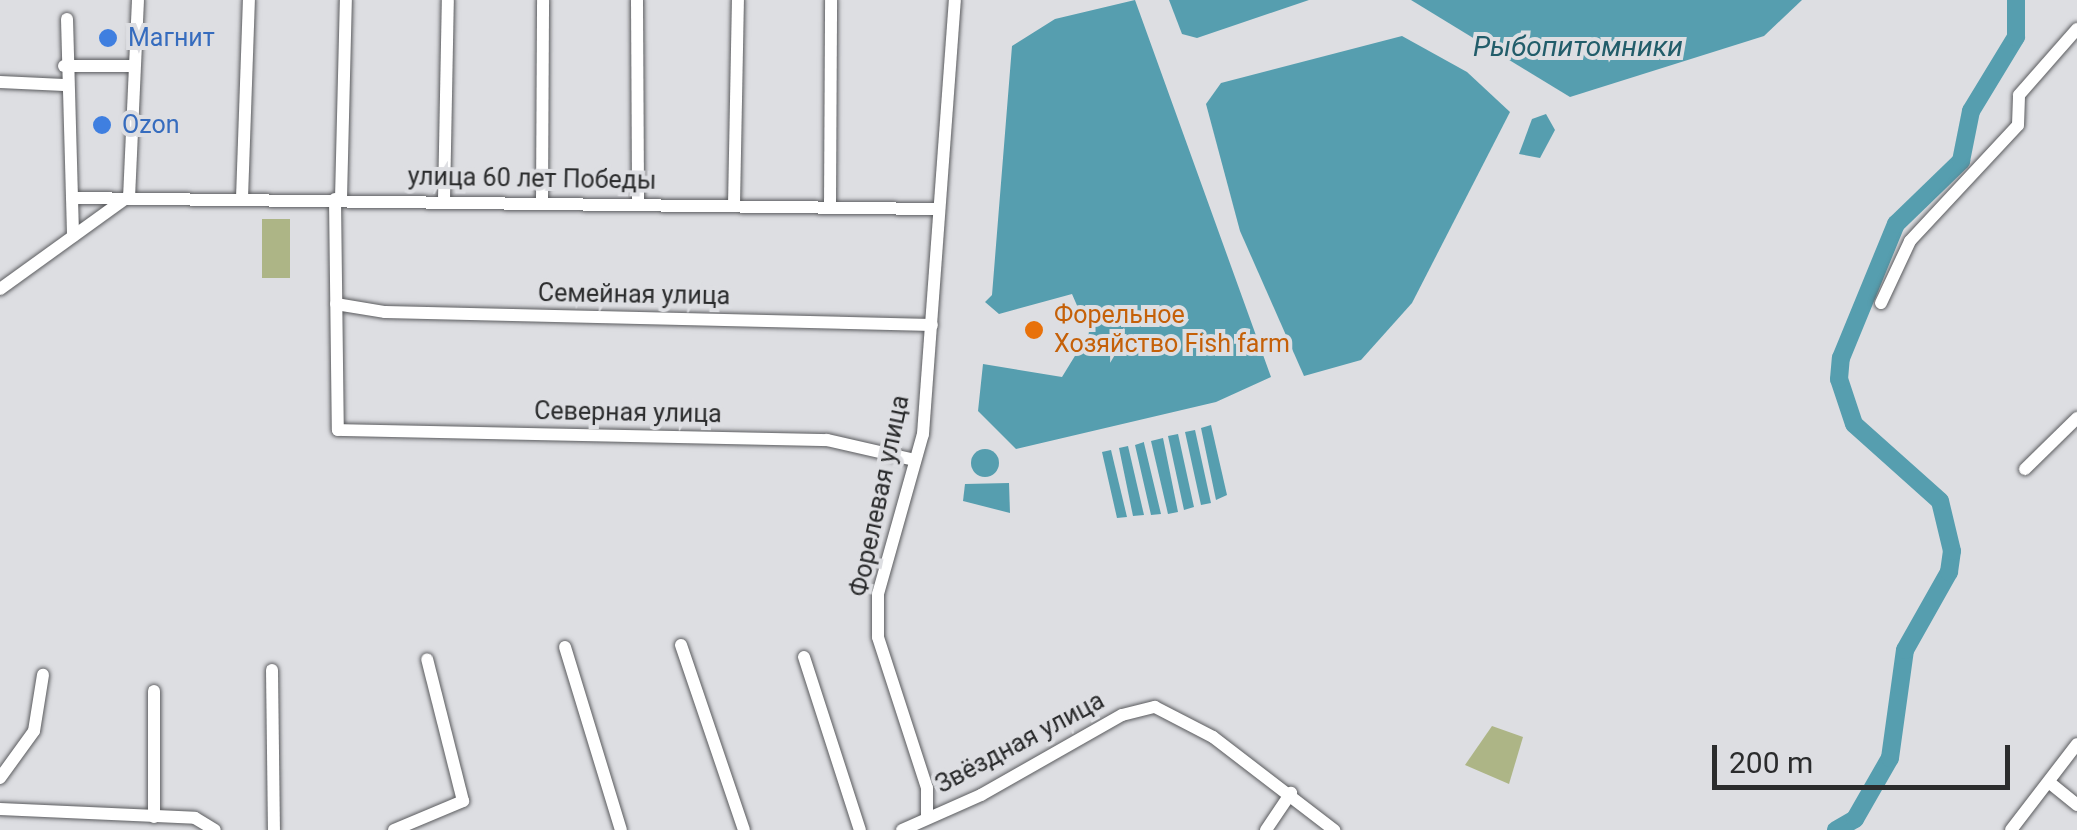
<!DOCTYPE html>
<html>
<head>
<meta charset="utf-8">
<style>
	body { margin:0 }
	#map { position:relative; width:2077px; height:830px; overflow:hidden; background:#dddee2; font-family:Roboto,sans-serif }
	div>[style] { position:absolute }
	.green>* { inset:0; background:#adb586 }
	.water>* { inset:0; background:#569eaf }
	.round { border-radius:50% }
	.river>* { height:18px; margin:-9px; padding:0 9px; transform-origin:9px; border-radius:9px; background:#569eaf }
	.roads { filter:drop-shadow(0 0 2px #5a5b5e) drop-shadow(0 0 2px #5a5b5e) }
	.minor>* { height:12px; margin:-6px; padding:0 6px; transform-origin:6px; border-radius:6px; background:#fff }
	.dots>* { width:28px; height:28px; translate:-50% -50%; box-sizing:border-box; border:5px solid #dddee2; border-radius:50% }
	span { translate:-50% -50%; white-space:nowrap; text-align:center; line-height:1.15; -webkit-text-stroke:8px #dddee2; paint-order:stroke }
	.shop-label { font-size:25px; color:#366cbe }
	.left { translate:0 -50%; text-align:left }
	.street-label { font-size:25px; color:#2b2c2d }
	.food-label { font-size:25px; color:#c56008 }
	.water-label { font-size:28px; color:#225d6a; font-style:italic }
	.scale { position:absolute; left:1712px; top:745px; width:298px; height:45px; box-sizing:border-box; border:5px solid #2b2c2d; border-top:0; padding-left:12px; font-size:30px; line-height:35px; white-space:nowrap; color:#2b2c2d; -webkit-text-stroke:8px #dddee2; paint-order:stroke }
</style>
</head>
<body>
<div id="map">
	<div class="green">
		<i style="clip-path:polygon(262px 219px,290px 219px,290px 278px,262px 278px)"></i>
		<i style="clip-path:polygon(1492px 726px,1523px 737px,1509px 784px,1465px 765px)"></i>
	</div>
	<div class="water">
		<i style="clip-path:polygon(1135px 0,1271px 377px,1216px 402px,1016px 449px,978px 411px,983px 364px,1062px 377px,1089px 333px,1072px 294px,999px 314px,985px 302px,992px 295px,1012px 46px,1055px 19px)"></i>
		<i style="clip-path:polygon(1169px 0,1309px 0,1197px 38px,1182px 34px)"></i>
		<i style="clip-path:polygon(1411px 0,1802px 0,1764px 36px,1570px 97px)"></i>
		<i style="clip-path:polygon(1402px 36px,1467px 72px,1510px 112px,1412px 303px,1361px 360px,1304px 376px,1240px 231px,1206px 104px,1221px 83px)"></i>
		<i style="clip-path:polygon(1546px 114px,1555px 130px,1540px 158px,1519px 154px,1532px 119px)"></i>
		<i style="clip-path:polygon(1211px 425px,1227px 495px,1216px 500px,1201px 428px)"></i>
		<i style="clip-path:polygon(1195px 430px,1211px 503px,1201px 505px,1185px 432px)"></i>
		<i style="clip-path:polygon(1178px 434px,1194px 507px,1184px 510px,1168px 436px)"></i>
		<i style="clip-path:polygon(1163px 438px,1178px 512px,1168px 514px,1151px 441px)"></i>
		<i style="clip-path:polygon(1144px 442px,1144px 443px,1161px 514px,1151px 515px,1135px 445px)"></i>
		<i style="clip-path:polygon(1128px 446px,1144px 515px,1133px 516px,1119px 448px)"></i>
		<i class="round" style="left:971px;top:449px;width:28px;height:28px"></i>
		<i style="clip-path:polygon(1111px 450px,1127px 517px,1117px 518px,1102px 452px)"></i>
		<i style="clip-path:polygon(1009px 483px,1010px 513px,963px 501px,965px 484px)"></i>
	</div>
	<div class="river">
		<i style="left:1836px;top:830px;width:22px;rotate:-30deg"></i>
		<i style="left:1855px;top:819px;width:70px;rotate:-60.2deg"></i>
		<i style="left:1890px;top:758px;width:109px;rotate:-82.1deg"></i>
		<i style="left:1905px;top:650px;width:90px;rotate:-60.6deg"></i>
		<i style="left:1949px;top:572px;width:21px;rotate:-82deg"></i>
		<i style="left:1952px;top:551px;width:51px;rotate:-103.5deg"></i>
		<i style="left:1940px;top:501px;width:115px;rotate:-138.2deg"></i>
		<i style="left:1854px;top:424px;width:47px;rotate:-108.4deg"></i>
		<i style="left:1839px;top:379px;width:21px;rotate:-85deg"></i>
		<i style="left:1841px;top:358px;width:145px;rotate:-67.7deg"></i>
		<i style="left:1896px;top:224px;width:91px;rotate:-44.1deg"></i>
		<i style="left:1961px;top:161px;width:51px;rotate:-78.7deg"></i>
		<i style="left:1971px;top:111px;width:87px;rotate:-58.7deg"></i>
		<i style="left:2016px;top:37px;width:37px;rotate:-90deg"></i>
	</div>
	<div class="roads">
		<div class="minor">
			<i style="left:637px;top:0;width:204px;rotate:89.7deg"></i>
			<i style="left:67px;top:19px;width:217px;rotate:88.4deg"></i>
			<i style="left:64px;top:66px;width:67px"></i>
			<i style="left:0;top:82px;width:64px;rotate:2.7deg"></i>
			<i style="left:72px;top:198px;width:865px;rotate:0.73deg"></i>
			<i style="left:129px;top:198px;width:198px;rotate:-87.4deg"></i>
			<i style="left:242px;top:198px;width:198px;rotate:-88deg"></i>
			<i style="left:335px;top:199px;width:231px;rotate:89.3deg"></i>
			<i style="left:338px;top:430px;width:489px;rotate:1.2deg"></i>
			<i style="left:827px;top:440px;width:89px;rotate:12.9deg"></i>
			<i style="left:341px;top:199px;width:199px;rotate:-88.6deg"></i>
			<i style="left:444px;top:200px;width:200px;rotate:-88.9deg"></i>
			<i style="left:542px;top:202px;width:202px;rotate:-89.7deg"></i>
			<i style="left:734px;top:205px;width:205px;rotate:-88.9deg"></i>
			<i style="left:830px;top:207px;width:207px;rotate:-89.7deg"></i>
			<i style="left:0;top:289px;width:155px;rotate:-35.8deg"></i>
			<i style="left:1881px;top:303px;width:68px;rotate:-64.9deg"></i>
			<i style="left:1910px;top:241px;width:158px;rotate:-47deg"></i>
			<i style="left:2018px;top:125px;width:30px;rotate:-88deg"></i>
			<i style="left:2019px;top:95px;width:88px;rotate:-48.7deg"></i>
			<i style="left:336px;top:304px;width:50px;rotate:9.3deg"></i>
			<i style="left:385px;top:312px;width:547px;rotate:1.36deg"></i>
			<i style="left:2025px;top:469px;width:73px;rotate:-44.4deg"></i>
			<i style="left:681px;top:645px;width:195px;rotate:71.2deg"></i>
			<i style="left:565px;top:647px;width:191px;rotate:73deg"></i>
			<i style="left:804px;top:657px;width:182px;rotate:72.1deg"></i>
			<i style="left:272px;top:670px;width:160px;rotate:89.3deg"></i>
			<i style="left:154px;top:691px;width:126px;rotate:90deg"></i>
			<i style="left:0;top:778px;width:58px;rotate:-54.1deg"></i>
			<i style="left:34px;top:731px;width:57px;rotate:-80.9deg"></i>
			<i style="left:2050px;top:783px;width:35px;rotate:39deg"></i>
			<i style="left:0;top:809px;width:195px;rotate:2.6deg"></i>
			<i style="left:195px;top:818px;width:23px;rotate:31deg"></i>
			<i style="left:927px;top:815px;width:27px;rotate:-90deg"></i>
			<i style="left:927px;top:788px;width:159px;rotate:-108deg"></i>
			<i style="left:878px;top:637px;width:43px;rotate:-90deg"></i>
			<i style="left:878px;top:594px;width:166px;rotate:-74.3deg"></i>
			<i style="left:923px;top:434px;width:435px;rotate:-85.8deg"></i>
			<i style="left:394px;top:830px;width:75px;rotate:-22.8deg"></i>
			<i style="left:463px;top:801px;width:146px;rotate:-104.2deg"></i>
			<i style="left:902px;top:830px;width:86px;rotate:-23.9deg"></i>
			<i style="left:981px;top:795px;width:162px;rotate:-29.6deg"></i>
			<i style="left:1122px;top:715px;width:34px;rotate:-14deg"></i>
			<i style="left:1155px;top:707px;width:65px;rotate:27.3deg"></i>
			<i style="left:1213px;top:737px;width:153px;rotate:37.5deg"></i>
			<i style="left:1266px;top:830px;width:45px;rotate:-56deg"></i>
			<i style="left:2011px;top:830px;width:108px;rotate:-52.5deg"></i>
		</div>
	</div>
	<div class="dots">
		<i style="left:108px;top:38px;background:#3f7fe0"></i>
		<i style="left:102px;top:125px;background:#3f7fe0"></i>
		<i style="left:1034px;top:330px;background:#e8710a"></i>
	</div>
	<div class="shop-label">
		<span class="left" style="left:128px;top:38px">Магнит</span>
		<span class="left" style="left:122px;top:125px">Ozon</span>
	</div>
	<div class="street-label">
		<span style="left:532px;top:179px;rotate:1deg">улица 60 лет Победы</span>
		<span style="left:634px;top:295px;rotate:1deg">Семейная улица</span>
		<span style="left:628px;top:413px;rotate:1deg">Северная улица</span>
		<span style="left:880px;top:496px;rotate:-78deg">Форелевая улица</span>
		<span style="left:1020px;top:743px;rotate:-28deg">Звёздная улица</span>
	</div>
	<div class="food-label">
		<span class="left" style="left:1054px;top:330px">Форельное<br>Хозяйство Fish farm</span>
	</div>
	<div class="water-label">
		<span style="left:1578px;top:47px">Рыбопитомники</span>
	</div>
	<div class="scale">200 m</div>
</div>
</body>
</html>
